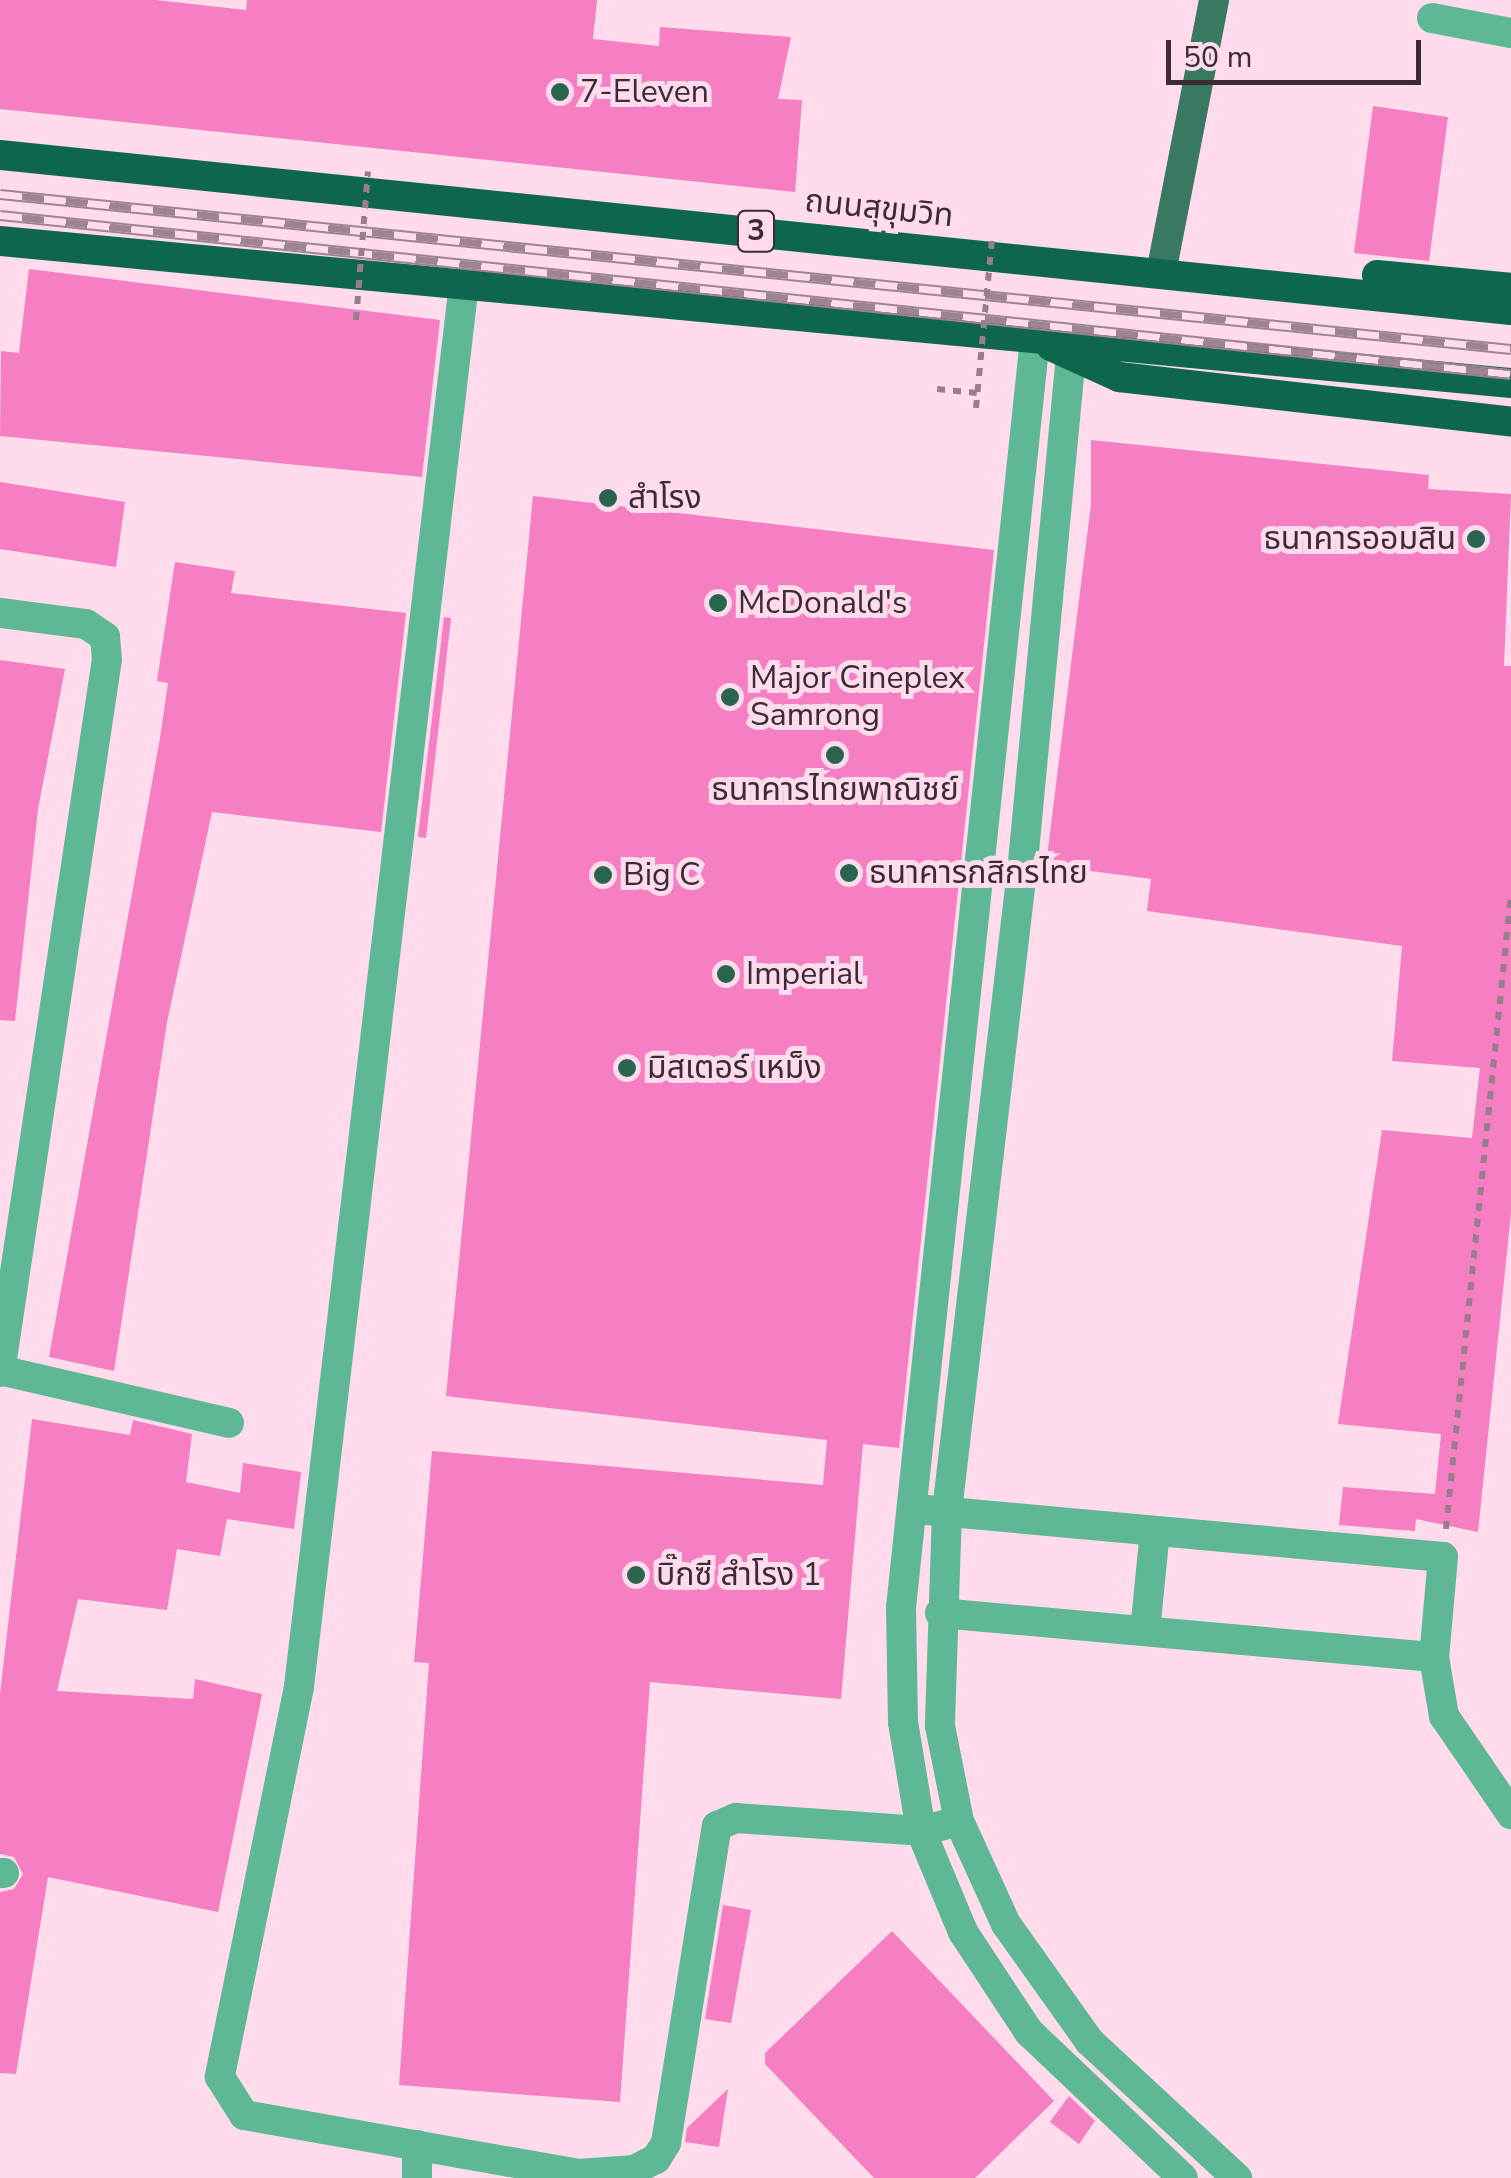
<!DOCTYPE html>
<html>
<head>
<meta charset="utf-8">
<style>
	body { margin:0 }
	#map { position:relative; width:1511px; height:2178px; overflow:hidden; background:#ffdbec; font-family:"Nunito Sans","Noto Sans Thai",sans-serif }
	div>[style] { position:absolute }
	.building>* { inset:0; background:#f57fc2 }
	.path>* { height:6px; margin-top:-3px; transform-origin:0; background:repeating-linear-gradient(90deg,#987e8b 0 8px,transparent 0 16px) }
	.minor>* { height:30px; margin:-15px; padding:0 15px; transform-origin:15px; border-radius:15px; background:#5eb795 }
	.major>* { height:30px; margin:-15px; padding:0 15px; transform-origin:15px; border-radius:15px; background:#3a7961 }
	.highway>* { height:30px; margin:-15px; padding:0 15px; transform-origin:15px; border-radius:15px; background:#0e664c }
	.rail>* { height:11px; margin-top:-5.5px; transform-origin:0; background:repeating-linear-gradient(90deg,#ffdbec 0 22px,#9e8491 0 44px); box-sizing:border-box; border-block:2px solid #9e8491 }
	.path-bridge>* { height:6px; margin-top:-3px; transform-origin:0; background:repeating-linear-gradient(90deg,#987e8b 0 8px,transparent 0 16px) }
	.dots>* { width:28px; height:28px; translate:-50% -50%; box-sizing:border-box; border:5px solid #ffdbec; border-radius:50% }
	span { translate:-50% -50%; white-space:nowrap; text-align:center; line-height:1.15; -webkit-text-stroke:10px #ffdbec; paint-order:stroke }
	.shield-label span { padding:2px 8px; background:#ffdbec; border:2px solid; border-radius:8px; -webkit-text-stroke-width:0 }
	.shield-label { font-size:30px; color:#3c2b34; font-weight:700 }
	.poi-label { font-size:32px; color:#3c2b34 }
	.left { translate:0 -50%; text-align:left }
	.right { translate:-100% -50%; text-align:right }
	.street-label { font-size:32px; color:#3c2b34 }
	.scale { position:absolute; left:1166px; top:40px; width:255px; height:45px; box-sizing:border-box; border:5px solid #3c2b34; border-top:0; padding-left:12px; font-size:30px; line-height:35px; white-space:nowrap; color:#3c2b34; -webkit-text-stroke:8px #ffdbec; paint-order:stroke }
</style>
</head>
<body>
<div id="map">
	<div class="building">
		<i style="clip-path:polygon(0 0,156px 0,246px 10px,247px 0,597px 0,593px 39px,659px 46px,660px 27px,791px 37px,778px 99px,802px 100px,795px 192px,0 109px)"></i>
		<i style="clip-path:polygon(1373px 106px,1448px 117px,1429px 261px,1354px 253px)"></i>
		<i style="clip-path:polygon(29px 269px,440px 320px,422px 477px,0 436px,1px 351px,19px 353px)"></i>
		<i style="clip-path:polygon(1091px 440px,1429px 475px,1428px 489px,1511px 494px,1504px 666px,1511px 666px,1511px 1213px,1478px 1532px,1416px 1519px,1415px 1531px,1339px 1525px,1343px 1487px,1435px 1494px,1441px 1434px,1338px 1424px,1382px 1130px,1472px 1138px,1480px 1068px,1392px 1061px,1402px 946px,1147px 911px,1151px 879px,1046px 865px,1091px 504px)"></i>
		<i style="clip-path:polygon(0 482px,125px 502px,116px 567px,0 549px)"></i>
		<i style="clip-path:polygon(533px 496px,994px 550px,899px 1448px,863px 1444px,841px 1699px,650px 1682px,620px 2102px,399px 2085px,429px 1663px,414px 1662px,432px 1451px,823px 1485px,827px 1440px,446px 1396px)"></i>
		<i style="clip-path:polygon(175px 562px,235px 571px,231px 593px,406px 613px,381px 832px,212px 812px,167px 1022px,114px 1371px,49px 1357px,160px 738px,168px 683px,157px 681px)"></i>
		<i style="clip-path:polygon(444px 617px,451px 618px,426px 838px,418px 837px)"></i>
		<i style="clip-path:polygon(0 660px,65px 669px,38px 809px,15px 1021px,0 1020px)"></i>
		<i style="clip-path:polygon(32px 1419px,130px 1435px,133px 1420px,192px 1434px,186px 1482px,240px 1493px,243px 1463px,301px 1472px,294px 1529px,227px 1519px,220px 1556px,177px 1549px,167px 1610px,78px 1599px,57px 1691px,193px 1699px,195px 1679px,262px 1694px,218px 1912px,48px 1877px,16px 2074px,0 2073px,0 1892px,14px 1889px,23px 1874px,14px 1857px,0 1854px,0 1694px)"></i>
		<i style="clip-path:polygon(723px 1905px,751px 1910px,731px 2023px,705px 2019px)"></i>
		<i style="clip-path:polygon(892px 1931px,1054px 2101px,975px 2178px,874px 2178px,765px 2064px,765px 2053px)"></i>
		<i style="clip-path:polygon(728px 2089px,719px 2147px,685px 2142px,687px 2128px)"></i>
		<i style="clip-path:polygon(1069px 2096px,1095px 2121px,1079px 2144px,1050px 2122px)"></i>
	</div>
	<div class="path">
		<i style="left:937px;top:389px;width:40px;rotate:5.7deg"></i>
		<i style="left:1446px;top:1529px;width:639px;rotate:-84.16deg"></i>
	</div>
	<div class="minor">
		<i style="left:1432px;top:18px;width:80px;rotate:10.8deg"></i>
		<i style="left:464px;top:284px;width:1413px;rotate:96.71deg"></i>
		<i style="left:299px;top:1687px;width:398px;rotate:101.5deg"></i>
		<i style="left:220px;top:2077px;width:45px;rotate:57.7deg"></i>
		<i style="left:244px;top:2115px;width:339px;rotate:10deg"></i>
		<i style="left:578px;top:2174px;width:56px;rotate:-4.1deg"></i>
		<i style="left:634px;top:2170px;width:25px;rotate:-27deg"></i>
		<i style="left:656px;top:2159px;width:19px;rotate:-58deg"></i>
		<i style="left:666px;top:2143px;width:321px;rotate:-80.9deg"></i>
		<i style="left:717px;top:1826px;width:21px;rotate:-23deg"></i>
		<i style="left:736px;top:1818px;width:185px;rotate:4deg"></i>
		<i style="left:921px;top:1831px;width:39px;rotate:-15deg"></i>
		<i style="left:1035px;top:339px;width:1276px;rotate:96.03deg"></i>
		<i style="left:901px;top:1608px;width:114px;rotate:89deg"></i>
		<i style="left:903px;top:1722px;width:110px;rotate:80.6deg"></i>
		<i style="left:921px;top:1831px;width:109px;rotate:67.4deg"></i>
		<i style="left:963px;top:1932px;width:120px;rotate:56.6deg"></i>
		<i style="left:1029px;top:2032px;width:212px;rotate:43.5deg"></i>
		<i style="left:1071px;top:355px;width:509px;rotate:95.41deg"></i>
		<i style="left:1023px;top:862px;width:653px;rotate:96.68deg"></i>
		<i style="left:947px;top:1511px;width:215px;rotate:91.9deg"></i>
		<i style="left:940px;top:1726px;width:97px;rotate:78.7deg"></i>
		<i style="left:959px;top:1821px;width:113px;rotate:65.5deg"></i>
		<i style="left:1006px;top:1924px;width:143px;rotate:54.6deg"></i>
		<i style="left:1089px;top:2041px;width:202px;rotate:42.8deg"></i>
		<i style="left:0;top:613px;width:87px;rotate:7.3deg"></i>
		<i style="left:86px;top:624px;width:23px;rotate:34deg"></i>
		<i style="left:105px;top:637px;width:22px;rotate:85deg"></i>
		<i style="left:107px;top:659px;width:721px;rotate:98.53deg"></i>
		<i style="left:0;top:1370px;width:235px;rotate:13deg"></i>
		<i style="left:927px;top:1510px;width:518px;rotate:5.2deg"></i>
		<i style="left:1443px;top:1557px;width:100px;rotate:95.1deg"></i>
		<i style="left:940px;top:1613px;width:496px;rotate:5.1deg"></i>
		<i style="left:1434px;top:1657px;width:60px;rotate:80.4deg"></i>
		<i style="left:1444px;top:1716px;width:119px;rotate:55.6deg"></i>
		<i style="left:1145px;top:1631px;width:100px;rotate:-84.3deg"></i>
		<i style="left:0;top:1873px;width:4px"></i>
		<i style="left:417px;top:2178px;width:33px;rotate:-90deg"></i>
	</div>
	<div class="major">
		<i style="left:1161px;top:273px;width:278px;rotate:-79deg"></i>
	</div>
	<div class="highway">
		<i style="left:0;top:155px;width:1519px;rotate:5.86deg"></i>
		<i style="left:0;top:241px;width:1518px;rotate:5.37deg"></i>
		<i style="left:1377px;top:275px;width:135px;rotate:5.5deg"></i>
		<i style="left:1051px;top:346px;width:75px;rotate:24.5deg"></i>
		<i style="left:1119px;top:377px;width:395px;rotate:6.5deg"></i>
	</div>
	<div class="rail">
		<i style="left:0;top:194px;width:1519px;rotate:5.86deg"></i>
		<i style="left:0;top:215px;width:1519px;rotate:6.01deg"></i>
	</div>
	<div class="path-bridge">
		<i style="left:356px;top:320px;width:149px;rotate:-85.4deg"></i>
		<i style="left:976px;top:408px;width:170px;rotate:-84.6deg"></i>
	</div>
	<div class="dots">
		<i style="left:560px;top:92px;background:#29644f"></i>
		<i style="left:608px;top:498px;background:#29644f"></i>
		<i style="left:1476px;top:539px;background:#29644f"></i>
		<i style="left:718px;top:603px;background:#29644f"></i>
		<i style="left:730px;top:697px;background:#29644f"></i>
		<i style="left:835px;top:755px;background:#29644f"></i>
		<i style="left:849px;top:873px;background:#29644f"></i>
		<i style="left:603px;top:875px;background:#29644f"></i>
		<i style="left:726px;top:974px;background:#29644f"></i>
		<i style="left:627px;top:1068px;background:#29644f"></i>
		<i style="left:636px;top:1575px;background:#29644f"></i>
	</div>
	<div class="shield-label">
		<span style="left:756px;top:231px">3</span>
	</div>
	<div class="poi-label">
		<span class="left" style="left:580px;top:92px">7-Eleven</span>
		<span class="left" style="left:628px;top:498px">สำโรง</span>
		<span class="right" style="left:1456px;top:539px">ธนาคารออมสิน</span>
		<span class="left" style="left:738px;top:603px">McDonald's</span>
		<span class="left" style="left:750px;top:697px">Major Cineplex<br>Samrong</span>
		<span style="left:835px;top:790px">ธนาคารไทยพาณิชย์</span>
		<span class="left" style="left:869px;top:873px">ธนาคารกสิกรไทย</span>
		<span class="left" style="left:623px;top:875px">Big C</span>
		<span class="left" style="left:746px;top:974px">Imperial</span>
		<span class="left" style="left:647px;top:1068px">มิสเตอร์ เหม็ง</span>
		<span class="left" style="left:656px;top:1575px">บิ๊กซี สำโรง 1</span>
	</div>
	<div class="street-label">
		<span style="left:879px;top:209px;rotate:6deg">ถนนสุขุมวิท</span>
	</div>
	<div class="scale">50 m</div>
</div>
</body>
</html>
